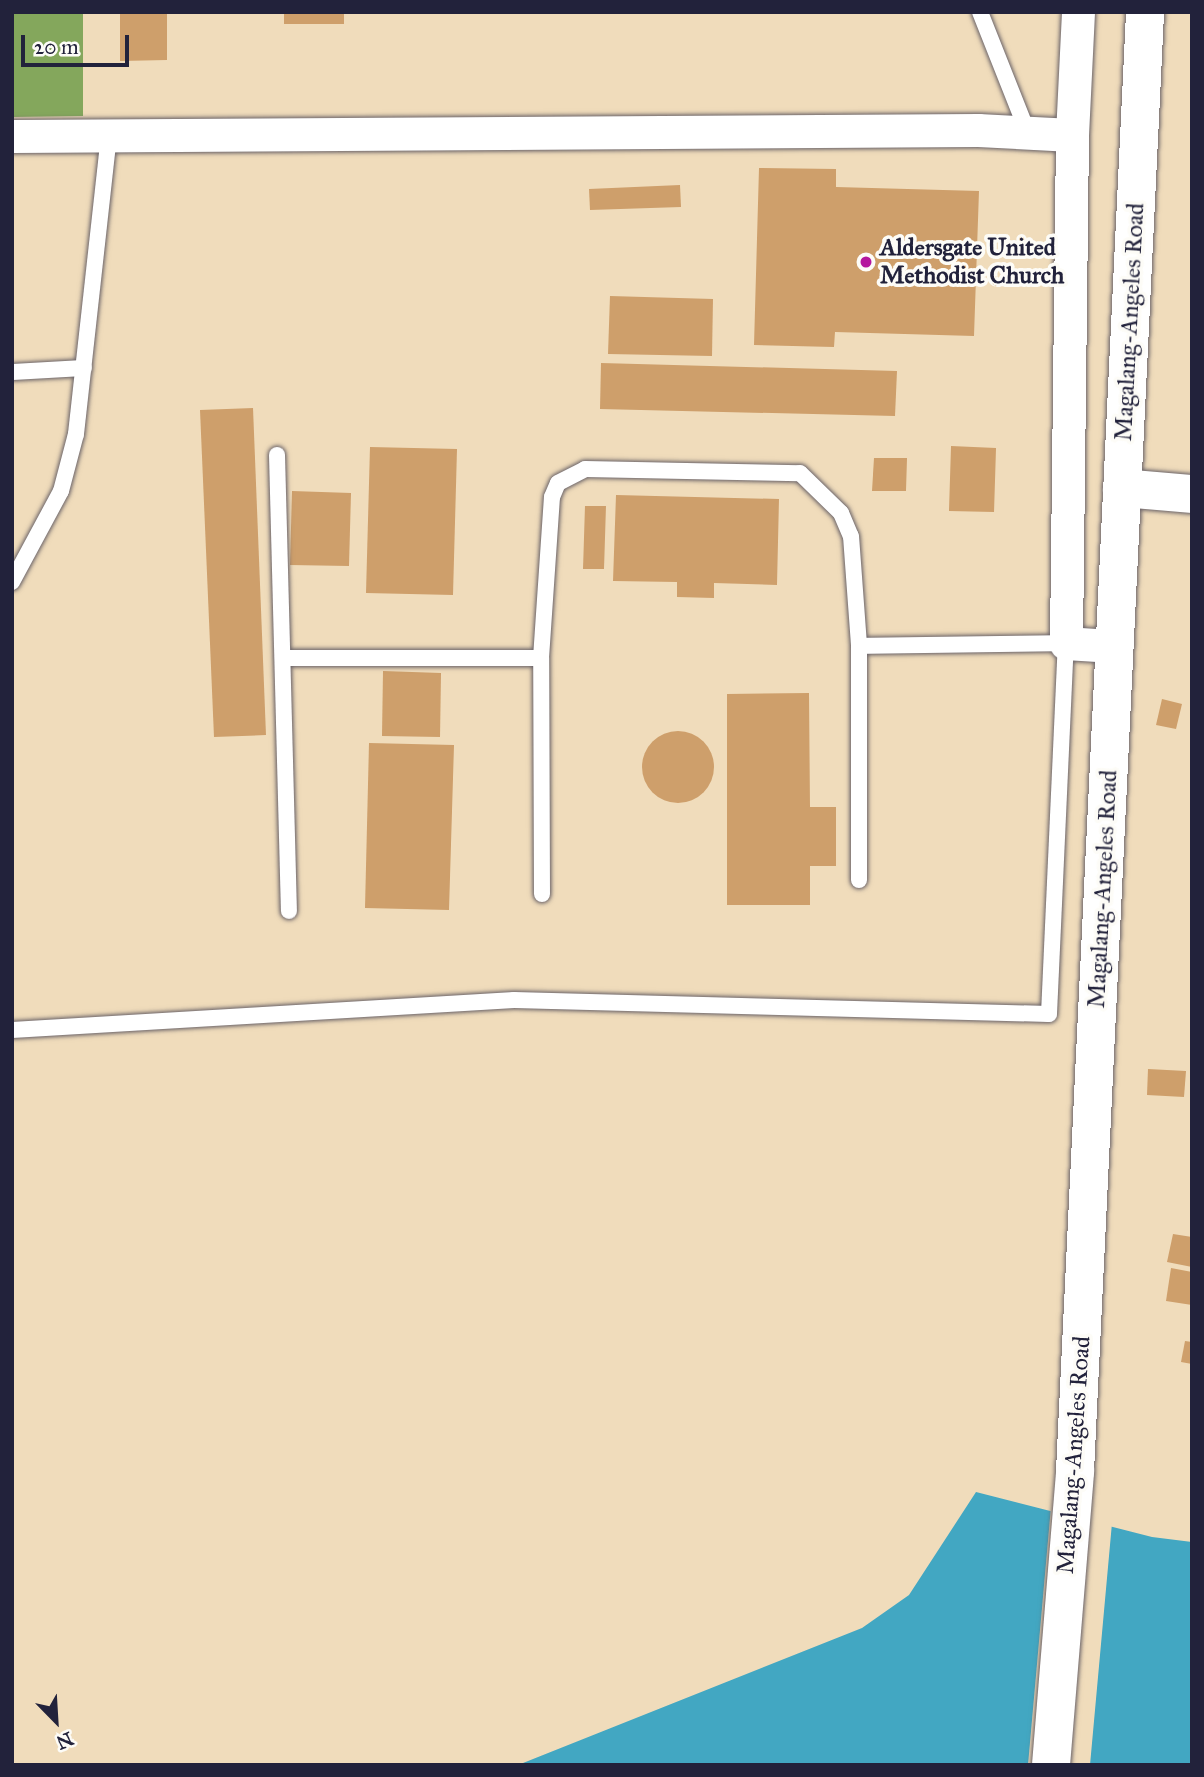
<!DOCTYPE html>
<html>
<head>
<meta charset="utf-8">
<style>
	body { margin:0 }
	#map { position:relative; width:1204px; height:1777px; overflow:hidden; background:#f0dcbb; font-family:"IM FELL Great Primer",serif }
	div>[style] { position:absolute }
	.forest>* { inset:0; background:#84a75c }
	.water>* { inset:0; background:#42a7c2 }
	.pier>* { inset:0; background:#f0dcbb }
	.building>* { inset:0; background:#ce9f6b }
	.round { border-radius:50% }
	.roads { filter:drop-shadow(0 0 2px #6a6368) drop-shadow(0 0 2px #6a6368) }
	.lane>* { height:16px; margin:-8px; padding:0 8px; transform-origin:8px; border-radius:8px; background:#fff }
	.street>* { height:33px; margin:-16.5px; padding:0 16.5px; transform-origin:16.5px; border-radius:16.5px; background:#fff }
	.secondary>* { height:38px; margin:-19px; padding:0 19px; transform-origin:19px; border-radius:19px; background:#fff }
	.dots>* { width:19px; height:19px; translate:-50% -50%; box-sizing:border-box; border:4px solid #fdfcf7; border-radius:50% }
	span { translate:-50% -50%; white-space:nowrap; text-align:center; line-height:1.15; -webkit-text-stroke:7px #fdfcf7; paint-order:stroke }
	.poi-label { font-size:24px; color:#22223b; font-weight:700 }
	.left { translate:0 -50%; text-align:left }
	.street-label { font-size:24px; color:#22223b }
	.frame { position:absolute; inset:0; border:14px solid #22223b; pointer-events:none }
	.north { position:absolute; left:21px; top:1686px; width:70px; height:70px; -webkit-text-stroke:5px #fdfcf7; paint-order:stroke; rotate:156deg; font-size:19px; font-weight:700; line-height:28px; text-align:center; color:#22223b }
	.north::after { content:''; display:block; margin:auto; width:24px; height:32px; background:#22223b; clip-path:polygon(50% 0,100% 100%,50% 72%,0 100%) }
	.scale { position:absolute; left:21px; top:35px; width:108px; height:32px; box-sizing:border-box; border:4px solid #22223b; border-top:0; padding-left:9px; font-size:21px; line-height:24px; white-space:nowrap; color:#22223b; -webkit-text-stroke:5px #fdfcf7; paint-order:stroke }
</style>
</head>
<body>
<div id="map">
	<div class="forest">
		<i style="clip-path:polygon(12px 12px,83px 12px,83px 116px,12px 117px)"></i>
	</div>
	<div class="water">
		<i style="clip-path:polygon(976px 1492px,1152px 1537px,1192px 1542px,1192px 1765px,518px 1765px,862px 1628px,909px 1595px)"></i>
	</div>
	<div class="pier">
		<i style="clip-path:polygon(1051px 1507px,1112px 1523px,1090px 1765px,1028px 1765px)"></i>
	</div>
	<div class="building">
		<i style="clip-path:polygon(120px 12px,167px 12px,167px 60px,120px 61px)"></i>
		<i style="clip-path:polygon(284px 14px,344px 14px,344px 24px,284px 24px)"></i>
		<i style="clip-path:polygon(759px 168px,836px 169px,836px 187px,979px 191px,974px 336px,835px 332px,834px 347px,754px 345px)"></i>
		<i style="clip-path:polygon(680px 185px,681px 207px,590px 210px,589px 189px)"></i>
		<i style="clip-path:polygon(610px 296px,713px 299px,712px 356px,608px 354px)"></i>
		<i style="clip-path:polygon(601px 363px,897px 371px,895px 416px,600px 409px)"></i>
		<i style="clip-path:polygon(253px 408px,266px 735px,214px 737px,200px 410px)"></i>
		<i style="clip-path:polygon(951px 446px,996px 448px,994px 512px,949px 511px)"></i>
		<i style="clip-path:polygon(370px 447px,457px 449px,453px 595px,366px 593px)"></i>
		<i style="clip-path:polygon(874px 458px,907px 458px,906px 491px,872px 491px)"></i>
		<i style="clip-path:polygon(292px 491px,351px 493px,349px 566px,290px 565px)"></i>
		<i style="clip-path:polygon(616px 495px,779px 499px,777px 585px,714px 583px,714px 598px,677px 597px,677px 582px,613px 581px)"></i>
		<i style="clip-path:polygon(585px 506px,606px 506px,604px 569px,583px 569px)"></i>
		<i style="clip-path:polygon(383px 671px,441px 673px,440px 737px,382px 736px)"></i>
		<i style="clip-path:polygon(809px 693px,810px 807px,836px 807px,836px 866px,810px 866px,810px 905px,727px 905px,727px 694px)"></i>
		<i style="clip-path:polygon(1162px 699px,1182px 704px,1176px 729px,1156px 725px)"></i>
		<i class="round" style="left:642px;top:731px;width:72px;height:72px"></i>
		<i style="clip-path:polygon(369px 743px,454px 745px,449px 910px,365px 908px)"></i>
		<i style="clip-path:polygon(1148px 1069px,1186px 1071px,1184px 1097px,1147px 1095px)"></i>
		<i style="clip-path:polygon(1173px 1234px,1192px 1237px,1192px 1267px,1167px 1262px)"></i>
		<i style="clip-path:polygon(1171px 1268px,1192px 1272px,1192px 1305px,1166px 1301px)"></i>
		<i style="clip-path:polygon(1185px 1341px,1192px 1342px,1192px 1364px,1181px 1362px)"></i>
	</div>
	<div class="roads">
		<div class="lane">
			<i style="left:980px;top:12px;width:128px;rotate:68.4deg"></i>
			<i style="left:12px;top:372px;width:72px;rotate:-3.2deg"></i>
			<i style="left:277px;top:455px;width:456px;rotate:88.5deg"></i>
			<i style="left:12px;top:582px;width:103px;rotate:-61.7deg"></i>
			<i style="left:61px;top:491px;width:59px;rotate:-75.3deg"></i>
			<i style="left:76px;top:434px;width:302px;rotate:-83.7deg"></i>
			<i style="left:285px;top:658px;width:256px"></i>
			<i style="left:542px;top:894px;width:236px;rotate:-90.2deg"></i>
			<i style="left:541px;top:658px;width:161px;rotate:-86.1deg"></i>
			<i style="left:552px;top:497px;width:15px;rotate:-67deg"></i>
			<i style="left:558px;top:483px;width:30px;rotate:-27deg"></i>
			<i style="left:585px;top:469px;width:215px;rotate:1.1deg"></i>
			<i style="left:800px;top:473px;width:57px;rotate:44.3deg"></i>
			<i style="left:841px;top:513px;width:25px;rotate:67deg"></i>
			<i style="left:851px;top:536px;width:110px;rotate:85.8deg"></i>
			<i style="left:859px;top:646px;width:234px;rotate:90deg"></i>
			<i style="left:12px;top:1030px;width:503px;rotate:-3.42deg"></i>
			<i style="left:514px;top:1000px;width:535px;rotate:1.5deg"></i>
			<i style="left:1049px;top:1014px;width:371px;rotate:-87.4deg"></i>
			<i style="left:1066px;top:643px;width:207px;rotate:179.2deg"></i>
		</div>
		<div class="street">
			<i style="left:1078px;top:12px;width:123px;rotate:92.8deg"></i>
			<i style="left:1072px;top:135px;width:508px;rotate:90.68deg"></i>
			<i style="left:1066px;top:643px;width:47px;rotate:3.7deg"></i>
			<i style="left:12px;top:136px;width:966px;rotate:-0.36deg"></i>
			<i style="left:978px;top:130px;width:94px;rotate:3deg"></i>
		</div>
		<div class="secondary">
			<i style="left:1122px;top:488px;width:70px;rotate:4.9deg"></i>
			<i style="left:1051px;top:1765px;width:295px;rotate:-85.3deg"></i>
			<i style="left:1075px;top:1471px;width:1461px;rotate:-87.25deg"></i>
		</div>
	</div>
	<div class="dots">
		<i style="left:866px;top:262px;background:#b5179e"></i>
	</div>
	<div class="poi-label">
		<span class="left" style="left:880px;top:262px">Aldersgate United<br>Methodist Church</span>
	</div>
	<div class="street-label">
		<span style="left:1130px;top:322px;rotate:-87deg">Magalang-Angeles Road</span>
		<span style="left:1103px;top:889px;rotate:-87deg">Magalang-Angeles Road</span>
		<span style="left:1074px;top:1455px;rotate:-86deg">Magalang-Angeles Road</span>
	</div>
	<div class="frame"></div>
	<div class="north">N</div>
	<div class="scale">20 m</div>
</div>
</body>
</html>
